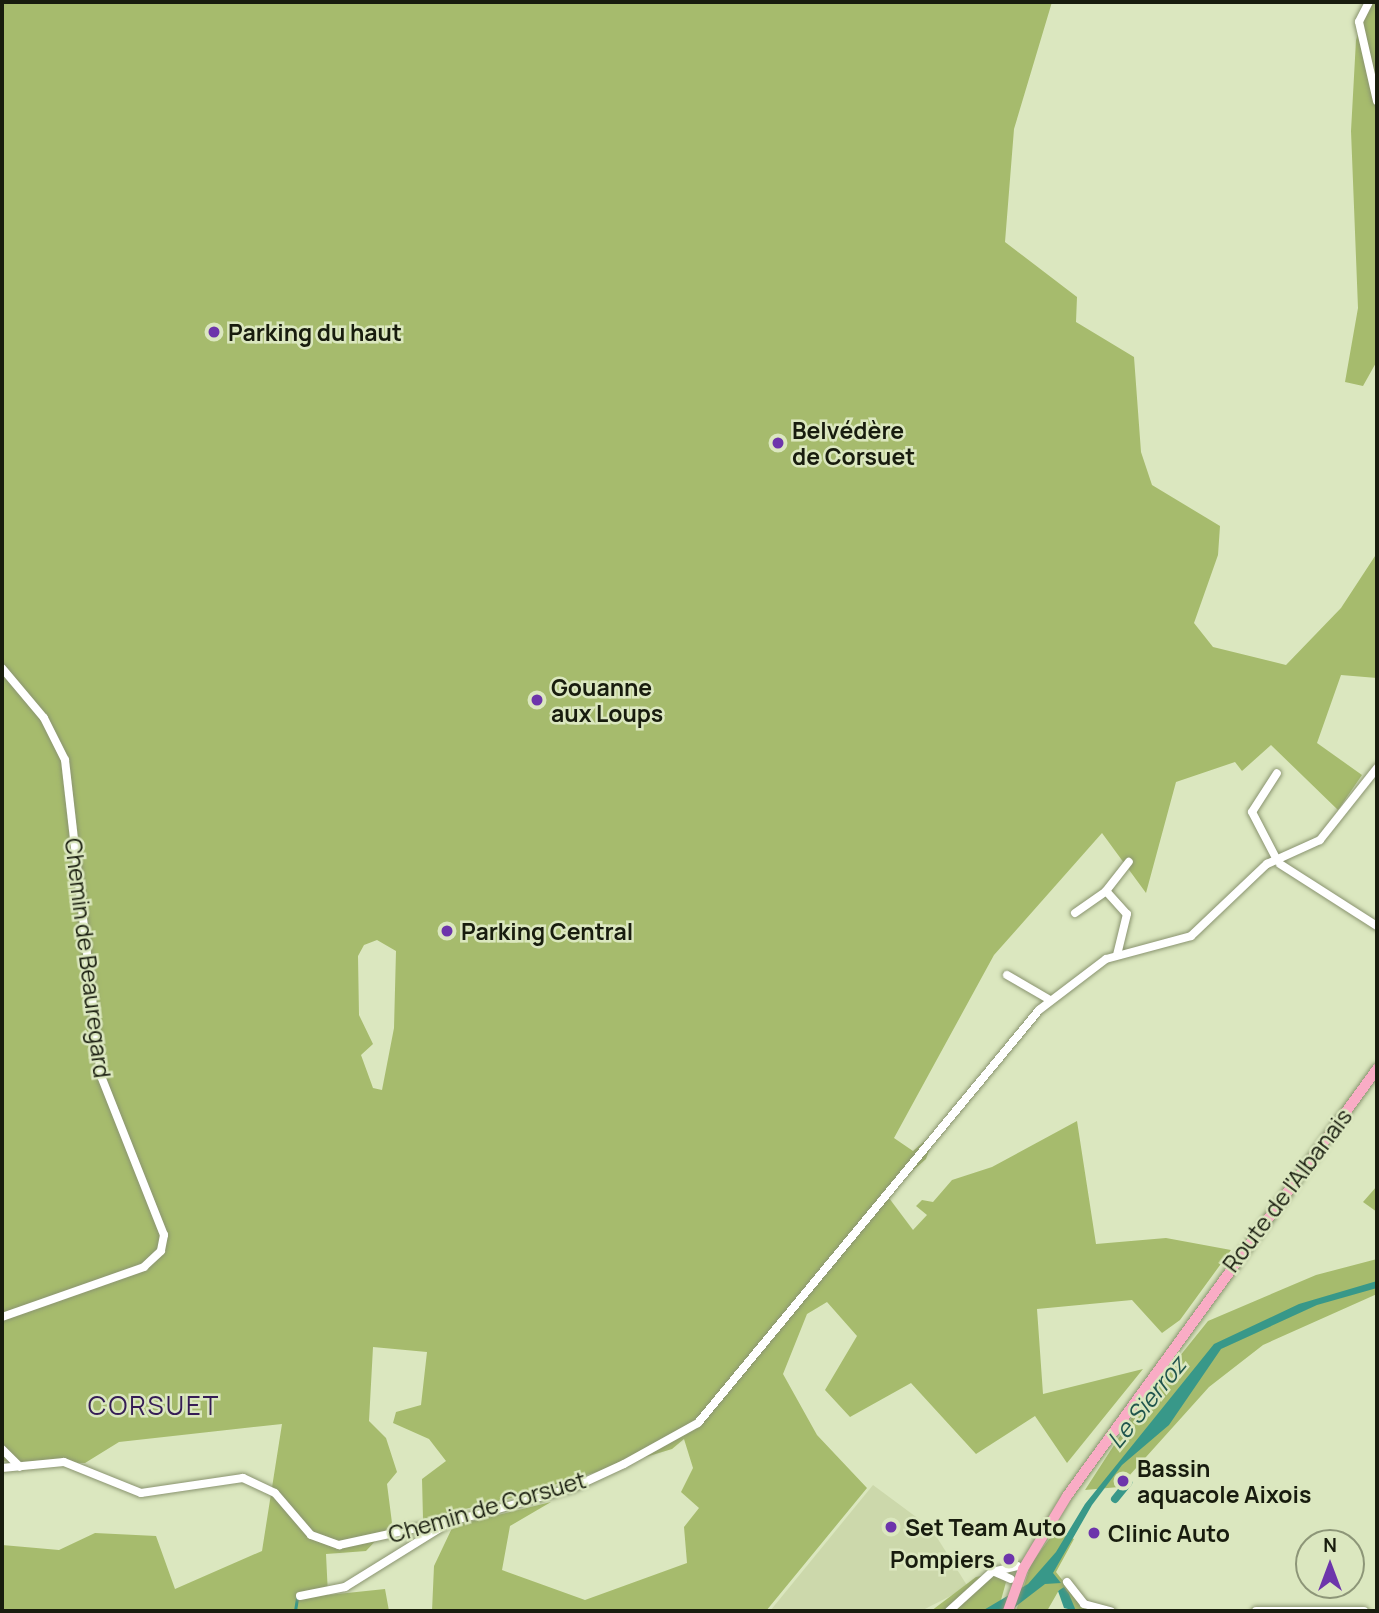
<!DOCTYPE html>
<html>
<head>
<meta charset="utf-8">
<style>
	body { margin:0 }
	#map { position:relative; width:1379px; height:1613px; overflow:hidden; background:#dbe7bf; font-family:Manrope,sans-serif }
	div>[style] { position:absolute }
	.built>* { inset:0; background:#ccd8ab }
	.green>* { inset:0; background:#a6bb6d }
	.water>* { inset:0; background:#389889 }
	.stream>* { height:2.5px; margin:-1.25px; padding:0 1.25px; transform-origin:1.25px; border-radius:1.25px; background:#389889 }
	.canal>* { height:8px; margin:-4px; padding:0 4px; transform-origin:4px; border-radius:4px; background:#389889 }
	.roads { filter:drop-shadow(0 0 2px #8a9470) drop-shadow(0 0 2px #8a9470) }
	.minor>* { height:8px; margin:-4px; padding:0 4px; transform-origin:4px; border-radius:4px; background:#fff }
	.major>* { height:10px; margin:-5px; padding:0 5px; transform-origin:5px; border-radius:5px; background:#f9acc5 }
	.dots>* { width:19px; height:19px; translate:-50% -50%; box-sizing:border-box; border:4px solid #dbe7bf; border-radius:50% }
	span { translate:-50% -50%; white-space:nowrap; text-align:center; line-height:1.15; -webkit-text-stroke:5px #dbe7bf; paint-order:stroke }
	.poi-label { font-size:23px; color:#181c0e; font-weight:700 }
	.left { translate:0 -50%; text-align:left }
	.right { translate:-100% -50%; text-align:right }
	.street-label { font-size:23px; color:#181c0e }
	.water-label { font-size:24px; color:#20554d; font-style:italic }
	.quarter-label { font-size:26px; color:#351c55; letter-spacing:2px }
	.frame { position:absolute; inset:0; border:4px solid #181c0e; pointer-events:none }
	.north { position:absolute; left:1295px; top:1529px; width:70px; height:70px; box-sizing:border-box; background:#dbe7bf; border:2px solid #8d9678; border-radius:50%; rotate:0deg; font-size:19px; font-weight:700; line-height:28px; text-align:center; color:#181c0e }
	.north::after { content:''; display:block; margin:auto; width:24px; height:32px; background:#6d35ab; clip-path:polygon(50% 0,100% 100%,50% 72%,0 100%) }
</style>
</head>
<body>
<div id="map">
	<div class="built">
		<i style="clip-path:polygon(873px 1485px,931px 1528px,968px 1587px,921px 1611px,770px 1611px)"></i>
	</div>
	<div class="green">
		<i style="clip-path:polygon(evenodd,2px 2px,1052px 2px,1014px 129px,1005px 242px,1077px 297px,1076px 322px,1134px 357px,1141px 452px,1152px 485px,1220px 526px,1218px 555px,1194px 623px,1213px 647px,1286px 665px,1341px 608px,1377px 553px,1377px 678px,1341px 675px,1317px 743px,1362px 775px,1338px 810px,1271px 745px,1242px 771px,1235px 762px,1176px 782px,1146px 893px,1102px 833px,994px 955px,894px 1138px,913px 1151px,927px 1139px,931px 1145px,926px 1159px,886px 1194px,913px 1230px,927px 1215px,916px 1206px,922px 1200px,933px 1202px,952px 1180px,992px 1167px,1077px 1121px,1096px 1244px,1166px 1238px,1231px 1250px,1180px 1320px,1162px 1333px,1132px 1300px,1037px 1309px,1043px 1394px,1143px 1369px,1067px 1463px,1035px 1416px,976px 1454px,911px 1383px,850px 1417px,825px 1390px,857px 1336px,827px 1302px,807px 1314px,783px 1374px,817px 1435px,867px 1488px,766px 1611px,432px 1611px,434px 1566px,453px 1526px,551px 1502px,510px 1526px,502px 1570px,585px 1600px,687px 1563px,684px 1527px,699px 1508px,681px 1492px,693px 1468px,684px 1439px,672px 1449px,511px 1498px,423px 1519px,422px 1479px,446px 1461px,429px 1439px,393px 1423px,396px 1412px,421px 1405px,427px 1352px,373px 1347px,369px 1421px,386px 1438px,397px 1472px,387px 1484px,392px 1523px,366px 1551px,326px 1554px,328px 1595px,385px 1589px,389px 1611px,2px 1611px,2px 1545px,59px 1550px,95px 1533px,156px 1536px,175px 1589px,262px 1551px,282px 1424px,119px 1442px,85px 1463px,2px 1461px,2px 2px,377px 940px,396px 951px,394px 1028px,382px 1090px,373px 1088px,361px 1055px,373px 1044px,359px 1015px,358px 956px,364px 945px,377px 940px)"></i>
		<i style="clip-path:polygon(1369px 2px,1377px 2px,1377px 361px,1363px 386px,1345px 382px,1358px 308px,1351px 131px,1356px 40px)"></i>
		<i style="clip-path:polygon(1377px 1186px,1377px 1212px,1363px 1202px)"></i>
		<i style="clip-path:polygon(1377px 1259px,1377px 1294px,1263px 1345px,1209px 1387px,1119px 1487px,1085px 1490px,1138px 1408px,1208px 1321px,1316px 1275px)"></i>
		<i style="clip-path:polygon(1055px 1531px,1074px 1539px,1056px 1572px,1087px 1611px,1077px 1611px,1059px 1590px,1047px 1611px,1016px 1611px,1031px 1564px)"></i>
		<i style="clip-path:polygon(997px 1573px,1006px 1582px,998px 1611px,931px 1611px,976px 1577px)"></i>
	</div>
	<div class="water">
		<i style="clip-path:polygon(1377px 1281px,1377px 1288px,1317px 1305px,1221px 1349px,1169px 1425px,1122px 1465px,1092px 1505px,1053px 1573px,1061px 1583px,1045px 1584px,1010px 1611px,982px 1611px,1028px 1584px,1056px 1552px,1085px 1504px,1214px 1344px,1299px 1304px)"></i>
		<i style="clip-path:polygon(1064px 1587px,1069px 1594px,1076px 1611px,1064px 1608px,1058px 1591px)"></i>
	</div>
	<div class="stream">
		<i style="left:295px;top:1611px;width:13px;rotate:-81deg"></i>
	</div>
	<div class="canal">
		<i style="left:1115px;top:1499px;width:21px;rotate:-51deg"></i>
	</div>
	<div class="roads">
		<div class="minor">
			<i style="left:1369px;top:2px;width:22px;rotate:117deg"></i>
			<i style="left:1359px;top:22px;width:81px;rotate:77.2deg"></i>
			<i style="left:2px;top:668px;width:65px;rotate:50deg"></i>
			<i style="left:44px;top:718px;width:47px;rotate:63.4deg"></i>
			<i style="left:65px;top:760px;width:318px;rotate:83.5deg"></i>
			<i style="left:101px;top:1076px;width:171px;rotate:68.4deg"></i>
			<i style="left:164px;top:1235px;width:16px;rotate:101deg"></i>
			<i style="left:161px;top:1251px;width:23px;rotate:137deg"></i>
			<i style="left:144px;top:1267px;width:151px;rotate:160.6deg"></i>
			<i style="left:1277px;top:860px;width:54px;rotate:-117.5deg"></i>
			<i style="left:1252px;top:812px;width:46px;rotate:-57.3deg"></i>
			<i style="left:1280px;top:864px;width:115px;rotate:32.6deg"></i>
			<i style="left:1106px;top:891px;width:31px;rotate:48deg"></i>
			<i style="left:1127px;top:914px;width:42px;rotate:103.7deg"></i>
			<i style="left:1075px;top:913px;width:38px;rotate:-35deg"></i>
			<i style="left:1106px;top:891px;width:37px;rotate:-52deg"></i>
			<i style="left:1007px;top:975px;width:50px;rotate:30.2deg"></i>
			<i style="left:2px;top:1449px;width:25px;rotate:45deg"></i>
			<i style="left:2px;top:1468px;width:62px;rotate:-5.5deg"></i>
			<i style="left:64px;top:1462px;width:83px;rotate:21.9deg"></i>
			<i style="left:141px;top:1493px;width:103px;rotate:-8.4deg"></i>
			<i style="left:243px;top:1478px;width:35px;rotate:25deg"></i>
			<i style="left:275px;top:1493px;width:55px;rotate:49.4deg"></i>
			<i style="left:311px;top:1535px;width:30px;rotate:20deg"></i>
			<i style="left:339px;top:1545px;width:141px;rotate:-12.3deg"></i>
			<i style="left:477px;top:1515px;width:99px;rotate:-15.9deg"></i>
			<i style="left:572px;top:1488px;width:57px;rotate:-24.8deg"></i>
			<i style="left:624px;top:1464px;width:85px;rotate:-29deg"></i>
			<i style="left:698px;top:1423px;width:536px;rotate:-50.45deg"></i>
			<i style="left:1039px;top:1010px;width:84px;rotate:-37.3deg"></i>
			<i style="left:1106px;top:959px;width:88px;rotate:-15.1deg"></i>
			<i style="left:1191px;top:936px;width:105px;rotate:-43.5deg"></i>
			<i style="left:1267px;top:864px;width:58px;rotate:-24.4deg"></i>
			<i style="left:1320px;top:840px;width:92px;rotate:-51.6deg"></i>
			<i style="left:995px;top:1572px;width:17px;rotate:24deg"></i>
			<i style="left:1067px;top:1582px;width:28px;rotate:52deg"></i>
			<i style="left:1084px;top:1604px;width:28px;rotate:15deg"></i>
			<i style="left:300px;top:1596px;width:46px;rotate:-11.3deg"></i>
			<i style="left:345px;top:1587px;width:123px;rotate:-31.8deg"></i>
			<i style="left:949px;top:1611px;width:58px;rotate:-42.2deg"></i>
			<i style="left:992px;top:1572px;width:26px;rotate:-13deg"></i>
			<i style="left:1256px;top:1611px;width:108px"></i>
		</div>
		<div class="major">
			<i style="left:1008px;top:1611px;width:45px;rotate:-70.3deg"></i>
			<i style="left:1023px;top:1569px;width:85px;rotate:-58.9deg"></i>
			<i style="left:1067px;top:1496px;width:528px;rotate:-54.02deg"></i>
		</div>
	</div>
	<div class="dots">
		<i style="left:214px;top:332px;background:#6d35ab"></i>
		<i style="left:778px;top:443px;background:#6d35ab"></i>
		<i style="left:537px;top:700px;background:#6d35ab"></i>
		<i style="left:447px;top:931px;background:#6d35ab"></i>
		<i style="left:1123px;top:1481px;background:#6d35ab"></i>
		<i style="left:891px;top:1527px;background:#6d35ab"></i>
		<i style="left:1094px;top:1533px;background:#6d35ab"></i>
		<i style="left:1009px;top:1559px;background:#6d35ab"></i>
	</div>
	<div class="poi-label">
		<span class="left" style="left:228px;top:332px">Parking du haut</span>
		<span class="left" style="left:792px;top:443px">Belvédère<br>de Corsuet</span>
		<span class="left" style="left:551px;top:700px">Gouanne<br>aux Loups</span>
		<span class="left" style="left:461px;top:931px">Parking Central</span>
		<span class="left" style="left:1137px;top:1481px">Bassin<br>aquacole Aixois</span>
		<span class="left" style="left:905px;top:1527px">Set Team Auto</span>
		<span class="left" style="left:1108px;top:1533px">Clinic Auto</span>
		<span class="right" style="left:995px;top:1559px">Pompiers</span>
	</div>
	<div class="street-label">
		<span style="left:88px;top:958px;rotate:83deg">Chemin de Beauregard</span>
		<span style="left:1287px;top:1190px;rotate:-53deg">Route de l'Albanais</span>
		<span style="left:487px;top:1507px;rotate:-16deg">Chemin de Corsuet</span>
	</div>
	<div class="water-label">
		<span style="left:1146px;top:1402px;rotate:-51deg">Le Sierroz</span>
	</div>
	<div class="quarter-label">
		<span style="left:154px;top:1406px">CORSUET</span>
	</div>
	<div class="frame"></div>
	<div class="north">N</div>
</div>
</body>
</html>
